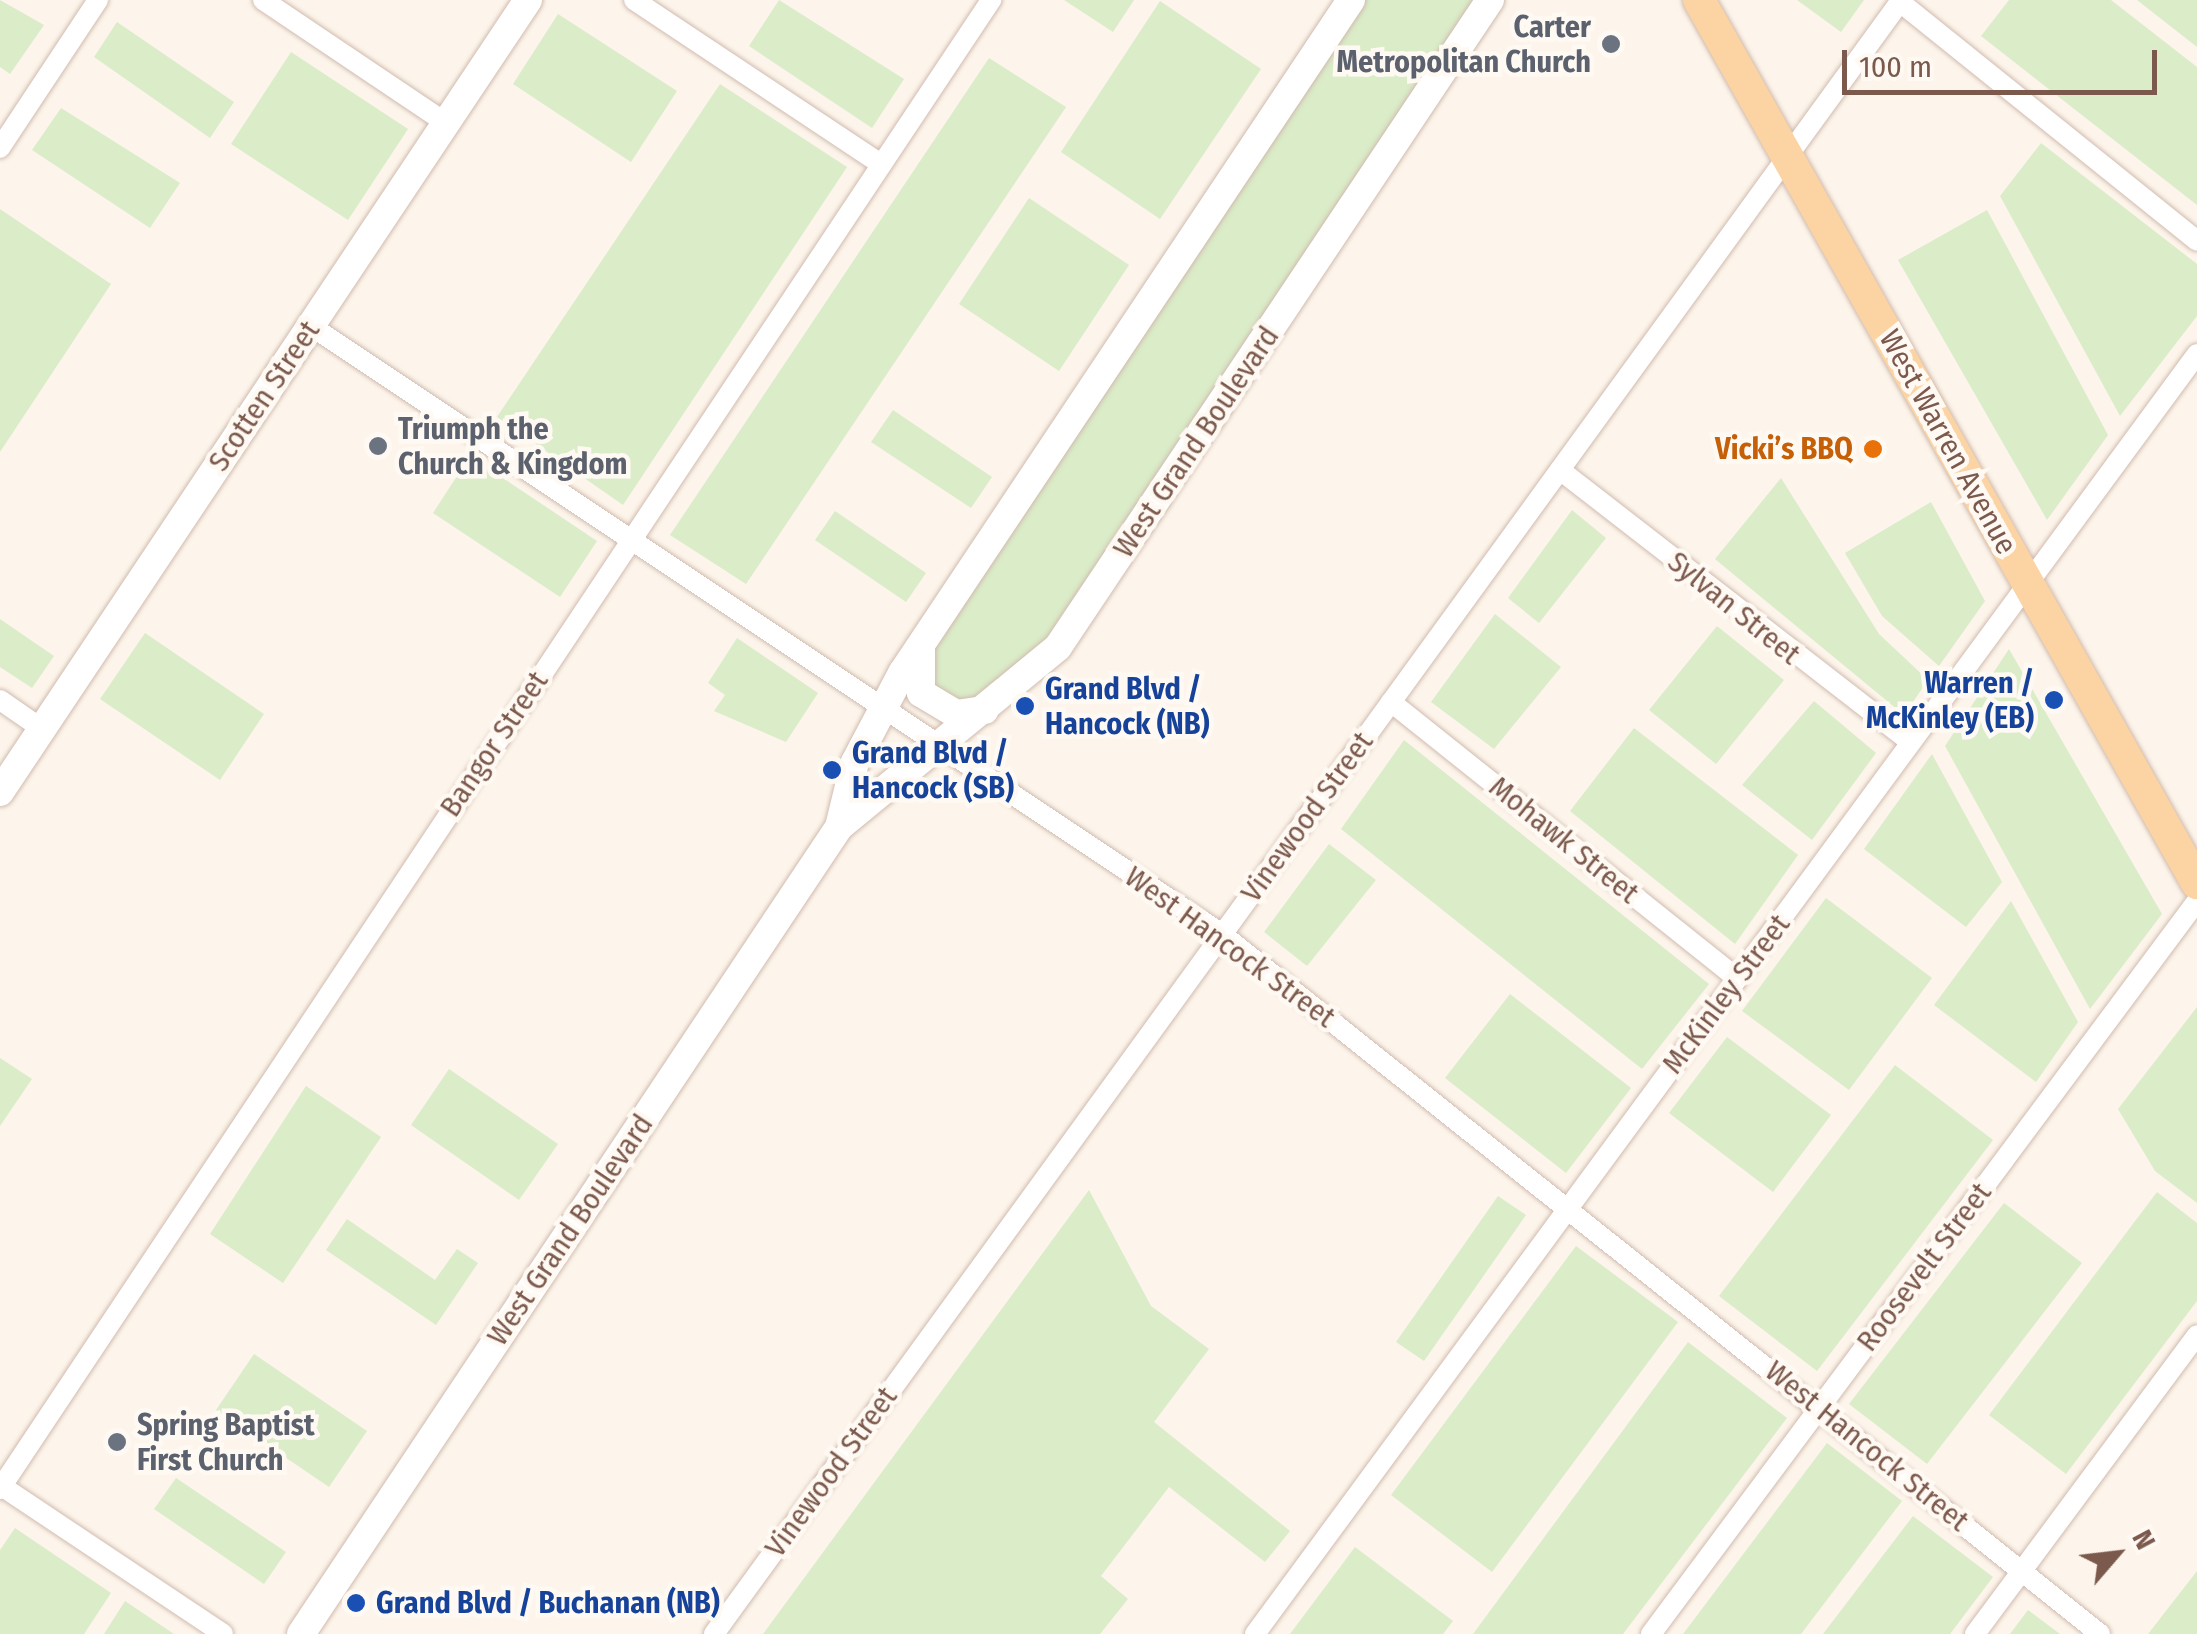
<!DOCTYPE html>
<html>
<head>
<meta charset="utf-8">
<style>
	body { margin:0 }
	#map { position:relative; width:2197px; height:1634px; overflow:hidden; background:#fdf5eb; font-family:"Fira Sans Condensed",sans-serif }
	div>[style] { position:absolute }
	.green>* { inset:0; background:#daecc8 }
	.roads { filter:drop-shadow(0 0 2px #d1bbaf) drop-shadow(0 0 2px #d1bbaf) }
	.street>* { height:20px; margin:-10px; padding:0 10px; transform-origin:10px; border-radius:10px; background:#fff }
	.secondary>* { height:28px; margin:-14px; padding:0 14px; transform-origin:14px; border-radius:14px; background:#fff }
	.primary>* { height:32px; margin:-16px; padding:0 16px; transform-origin:16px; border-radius:16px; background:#fcd4a3 }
	.dots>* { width:28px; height:28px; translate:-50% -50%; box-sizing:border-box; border:5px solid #fff9f3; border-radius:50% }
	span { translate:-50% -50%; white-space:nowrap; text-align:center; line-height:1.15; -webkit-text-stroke:9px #fff9f3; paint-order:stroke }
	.worship-label { font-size:30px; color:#5b616d; font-weight:700 }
	.right { translate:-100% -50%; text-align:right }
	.left { translate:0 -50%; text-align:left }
	.street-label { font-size:30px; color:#7b594c }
	.food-label { font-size:30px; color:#c56008; font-weight:700 }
	.transit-label { font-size:30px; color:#164399; font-weight:700 }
	.north { position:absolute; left:2067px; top:1504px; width:100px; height:100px; -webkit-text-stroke:8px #fff9f3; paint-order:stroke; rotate:62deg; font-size:28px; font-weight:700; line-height:40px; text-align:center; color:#7b594c }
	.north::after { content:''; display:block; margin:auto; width:35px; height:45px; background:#7b594c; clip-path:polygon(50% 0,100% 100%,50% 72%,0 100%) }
	.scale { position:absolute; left:1842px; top:50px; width:315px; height:45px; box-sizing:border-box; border:5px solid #7b594c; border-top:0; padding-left:12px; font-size:30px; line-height:35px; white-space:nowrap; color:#7b594c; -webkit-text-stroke:8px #fff9f3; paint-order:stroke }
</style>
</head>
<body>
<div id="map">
	<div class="green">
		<i style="clip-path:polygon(0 0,44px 25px,10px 74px,0 67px)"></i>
		<i style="clip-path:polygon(779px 0,904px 79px,872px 128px,749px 46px)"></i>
		<i style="clip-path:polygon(1064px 0,1134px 0,1113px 32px)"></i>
		<i style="clip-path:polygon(1363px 0,1475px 0,1077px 600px,1023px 667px,967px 705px,930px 686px,923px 662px)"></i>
		<i style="clip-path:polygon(1797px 0,1864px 0,1841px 32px)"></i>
		<i style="clip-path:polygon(2009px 0,2111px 0,2197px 67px,2197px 205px,1981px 36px)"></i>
		<i style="clip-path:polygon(2137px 0,2197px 0,2197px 47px)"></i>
		<i style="clip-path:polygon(1160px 1px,1261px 69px,1160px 219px,1061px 152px)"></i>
		<i style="clip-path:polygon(558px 14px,677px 91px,631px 162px,513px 84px)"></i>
		<i style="clip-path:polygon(117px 22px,234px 102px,210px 138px,94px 57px)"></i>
		<i style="clip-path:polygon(291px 52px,408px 129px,348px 220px,231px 144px)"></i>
		<i style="clip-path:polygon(989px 58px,1066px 107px,746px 584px,670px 535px)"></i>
		<i style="clip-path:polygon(720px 84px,847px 167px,623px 505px,497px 417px)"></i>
		<i style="clip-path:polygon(61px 108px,180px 183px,150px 228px,32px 150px)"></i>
		<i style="clip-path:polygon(2041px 143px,2197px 264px,2197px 316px,2120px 416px,2000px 196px)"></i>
		<i style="clip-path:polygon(1029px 198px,1129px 265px,1059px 371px,959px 304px)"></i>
		<i style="clip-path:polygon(0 209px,111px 284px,0 452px)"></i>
		<i style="clip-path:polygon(1987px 210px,2108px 435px,2047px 520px,1898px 260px)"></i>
		<i style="clip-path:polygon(893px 410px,992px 477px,971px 508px,871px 442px)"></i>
		<i style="clip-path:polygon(470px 456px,597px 541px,560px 597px,433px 513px)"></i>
		<i style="clip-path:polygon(1781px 478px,1879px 634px,1928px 680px,1904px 715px,1715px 559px)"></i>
		<i style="clip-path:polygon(1931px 502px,1985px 601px,1939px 666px,1882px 616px,1845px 553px)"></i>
		<i style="clip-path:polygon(1572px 510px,1606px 538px,1539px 623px,1508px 598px)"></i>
		<i style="clip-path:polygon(835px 511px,926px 573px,906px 602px,815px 540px)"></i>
		<i style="clip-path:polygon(1495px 614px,1561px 667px,1494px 749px,1431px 702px)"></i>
		<i style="clip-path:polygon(0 619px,54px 656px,32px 688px,0 667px)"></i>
		<i style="clip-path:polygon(1717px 626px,1784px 680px,1716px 764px,1649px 710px)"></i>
		<i style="clip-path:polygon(145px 633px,264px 714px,220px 780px,100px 699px)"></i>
		<i style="clip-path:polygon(737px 638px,818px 693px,786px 742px,714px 711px,725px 695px,708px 683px)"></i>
		<i style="clip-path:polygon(2009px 649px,2162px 914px,2090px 1009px,1945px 746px)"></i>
		<i style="clip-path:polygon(1814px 701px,1876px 753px,1812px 840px,1742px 785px)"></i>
		<i style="clip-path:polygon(1634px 728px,1798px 855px,1735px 944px,1570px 811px)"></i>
		<i style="clip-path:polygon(1404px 740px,1709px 984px,1642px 1069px,1341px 829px)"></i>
		<i style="clip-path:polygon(1932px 754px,2002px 882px,1966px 927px,1864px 849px)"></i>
		<i style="clip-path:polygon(1329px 844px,1376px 880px,1307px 966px,1264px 932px)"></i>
		<i style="clip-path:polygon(1826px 898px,1932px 978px,1849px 1090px,1742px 1011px)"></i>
		<i style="clip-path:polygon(2011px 901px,2078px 1022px,2036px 1082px,1934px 1005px)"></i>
		<i style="clip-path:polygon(1510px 994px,1631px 1088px,1566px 1173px,1445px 1078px)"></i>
		<i style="clip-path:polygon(2197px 1007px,2197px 1203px,2155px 1171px,2118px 1109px)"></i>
		<i style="clip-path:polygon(1727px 1037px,1831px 1115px,1773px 1192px,1669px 1113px)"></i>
		<i style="clip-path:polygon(0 1058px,32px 1079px,0 1126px)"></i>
		<i style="clip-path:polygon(1895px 1065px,1993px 1140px,1817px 1371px,1719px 1296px)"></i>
		<i style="clip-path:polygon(449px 1069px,558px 1144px,519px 1200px,411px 1125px)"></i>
		<i style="clip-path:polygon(306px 1086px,381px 1137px,283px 1283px,210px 1234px)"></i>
		<i style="clip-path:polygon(1089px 1190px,1151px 1306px,1209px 1349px,1154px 1422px,1290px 1531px,1265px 1562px,1169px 1487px,1101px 1576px,1128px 1599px,1100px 1634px,763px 1634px)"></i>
		<i style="clip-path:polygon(2157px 1192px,2197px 1223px,2197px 1301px,2066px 1474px,1989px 1415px)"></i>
		<i style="clip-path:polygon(1498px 1196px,1526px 1215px,1424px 1361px,1396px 1342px)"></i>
		<i style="clip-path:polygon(2004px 1203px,2082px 1263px,1927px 1464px,1849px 1404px)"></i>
		<i style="clip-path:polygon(347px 1219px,435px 1280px,457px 1249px,478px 1263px,436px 1325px,326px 1250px)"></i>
		<i style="clip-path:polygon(1576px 1246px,1678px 1322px,1492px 1572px,1391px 1495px)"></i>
		<i style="clip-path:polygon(1688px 1342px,1787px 1418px,1623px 1634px,1473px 1634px)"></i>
		<i style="clip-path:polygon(254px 1354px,367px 1431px,329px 1487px,216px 1410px)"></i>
		<i style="clip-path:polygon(1827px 1443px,1902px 1501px,1801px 1634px,1683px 1634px)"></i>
		<i style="clip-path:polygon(176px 1478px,286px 1552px,264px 1584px,154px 1509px)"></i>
		<i style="clip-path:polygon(1913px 1516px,1993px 1577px,1950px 1634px,1823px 1634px)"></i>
		<i style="clip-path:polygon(15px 1528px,111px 1593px,84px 1634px,0 1634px,0 1550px)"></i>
		<i style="clip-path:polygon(1355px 1547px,1453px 1621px,1443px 1634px,1290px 1634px)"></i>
		<i style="clip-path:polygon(2197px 1571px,2197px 1634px,2148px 1634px)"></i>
		<i style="clip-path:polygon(125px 1601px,174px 1634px,104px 1634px)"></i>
		<i style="clip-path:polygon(2028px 1610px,2060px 1634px,2010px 1634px)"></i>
	</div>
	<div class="roads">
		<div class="street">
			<i style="left:263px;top:0;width:220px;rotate:33.9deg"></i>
			<i style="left:634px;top:0;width:296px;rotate:33.6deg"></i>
			<i style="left:1900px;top:2px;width:381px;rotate:38.8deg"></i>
			<i style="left:0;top:148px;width:178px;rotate:-56.5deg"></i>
			<i style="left:311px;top:326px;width:1095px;rotate:33.72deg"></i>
			<i style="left:1222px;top:934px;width:1123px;rotate:38.56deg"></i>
			<i style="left:1560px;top:470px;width:444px;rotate:37.8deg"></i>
			<i style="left:0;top:700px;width:51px;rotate:34.6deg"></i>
			<i style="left:1391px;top:702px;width:443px;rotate:38.6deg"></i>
			<i style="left:0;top:1485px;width:268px;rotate:33.7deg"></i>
			<i style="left:0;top:1489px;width:1789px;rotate:-56.35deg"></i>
			<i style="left:714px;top:1634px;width:2020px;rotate:-54deg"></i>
			<i style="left:1255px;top:1634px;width:1589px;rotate:-53.65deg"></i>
			<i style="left:1651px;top:1634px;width:914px;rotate:-53.32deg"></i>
			<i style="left:1975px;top:1634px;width:372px;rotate:-53.4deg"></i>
		</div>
		<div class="secondary">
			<i style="left:921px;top:648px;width:45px;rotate:90deg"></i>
			<i style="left:921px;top:693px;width:41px;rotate:31deg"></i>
			<i style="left:956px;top:714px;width:29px;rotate:-8deg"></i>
			<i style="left:0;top:792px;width:952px;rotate:-56.31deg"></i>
			<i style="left:839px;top:827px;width:67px;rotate:-76.2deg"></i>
			<i style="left:855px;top:762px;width:101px;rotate:-62.2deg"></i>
			<i style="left:902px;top:673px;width:809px;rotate:-56.29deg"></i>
			<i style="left:301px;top:1634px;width:970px;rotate:-56.31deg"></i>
			<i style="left:839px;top:827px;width:283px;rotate:-39.4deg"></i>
			<i style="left:1058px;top:647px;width:778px;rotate:-56.27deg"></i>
		</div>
		<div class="primary">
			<i style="left:1699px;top:0;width:1014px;rotate:60.58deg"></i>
		</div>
	</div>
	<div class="dots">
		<i style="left:1611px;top:44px;background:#6b7280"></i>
		<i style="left:378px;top:446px;background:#6b7280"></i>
		<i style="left:1873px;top:449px;background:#e8710a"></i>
		<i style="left:2054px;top:700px;background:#1a4fb4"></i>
		<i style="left:1025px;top:706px;background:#1a4fb4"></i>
		<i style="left:832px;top:770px;background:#1a4fb4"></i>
		<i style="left:117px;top:1442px;background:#6b7280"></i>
		<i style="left:356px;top:1603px;background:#1a4fb4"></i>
	</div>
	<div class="worship-label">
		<span class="right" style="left:1591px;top:44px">Carter<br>Metropolitan Church</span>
		<span class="left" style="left:398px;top:446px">Triumph the<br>Church &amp; Kingdom</span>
		<span class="left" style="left:137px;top:1442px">Spring Baptist<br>First Church</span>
	</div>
	<div class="street-label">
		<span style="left:264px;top:396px;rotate:-56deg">Scotten Street</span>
		<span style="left:1196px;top:442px;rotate:-56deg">West Grand Boulevard</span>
		<span style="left:1948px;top:442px;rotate:61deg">West Warren Avenue</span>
		<span style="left:1734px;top:608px;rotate:39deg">Sylvan Street</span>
		<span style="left:494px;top:744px;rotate:-56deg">Bangor Street</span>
		<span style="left:1307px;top:817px;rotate:-54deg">Vinewood Street</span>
		<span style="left:1564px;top:840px;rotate:39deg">Mohawk Street</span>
		<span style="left:1230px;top:947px;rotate:36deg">West Hancock Street</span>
		<span style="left:1726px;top:994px;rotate:-53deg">McKinley Street</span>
		<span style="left:570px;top:1230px;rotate:-56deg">West Grand Boulevard</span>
		<span style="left:1924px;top:1267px;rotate:-53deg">Roosevelt Street</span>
		<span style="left:1867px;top:1446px;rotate:39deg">West Hancock Street</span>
		<span style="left:831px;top:1472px;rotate:-54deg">Vinewood Street</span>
	</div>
	<div class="food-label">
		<span class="right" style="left:1853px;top:449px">Vicki’s BBQ</span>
	</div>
	<div class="transit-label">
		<span class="right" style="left:2034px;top:700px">Warren /<br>McKinley (EB)</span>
		<span class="left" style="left:1045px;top:706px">Grand Blvd /<br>Hancock (NB)</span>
		<span class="left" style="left:852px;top:770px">Grand Blvd /<br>Hancock (SB)</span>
		<span class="left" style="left:376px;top:1603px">Grand Blvd / Buchanan (NB)</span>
	</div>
	<div class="north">N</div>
	<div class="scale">100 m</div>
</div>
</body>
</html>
